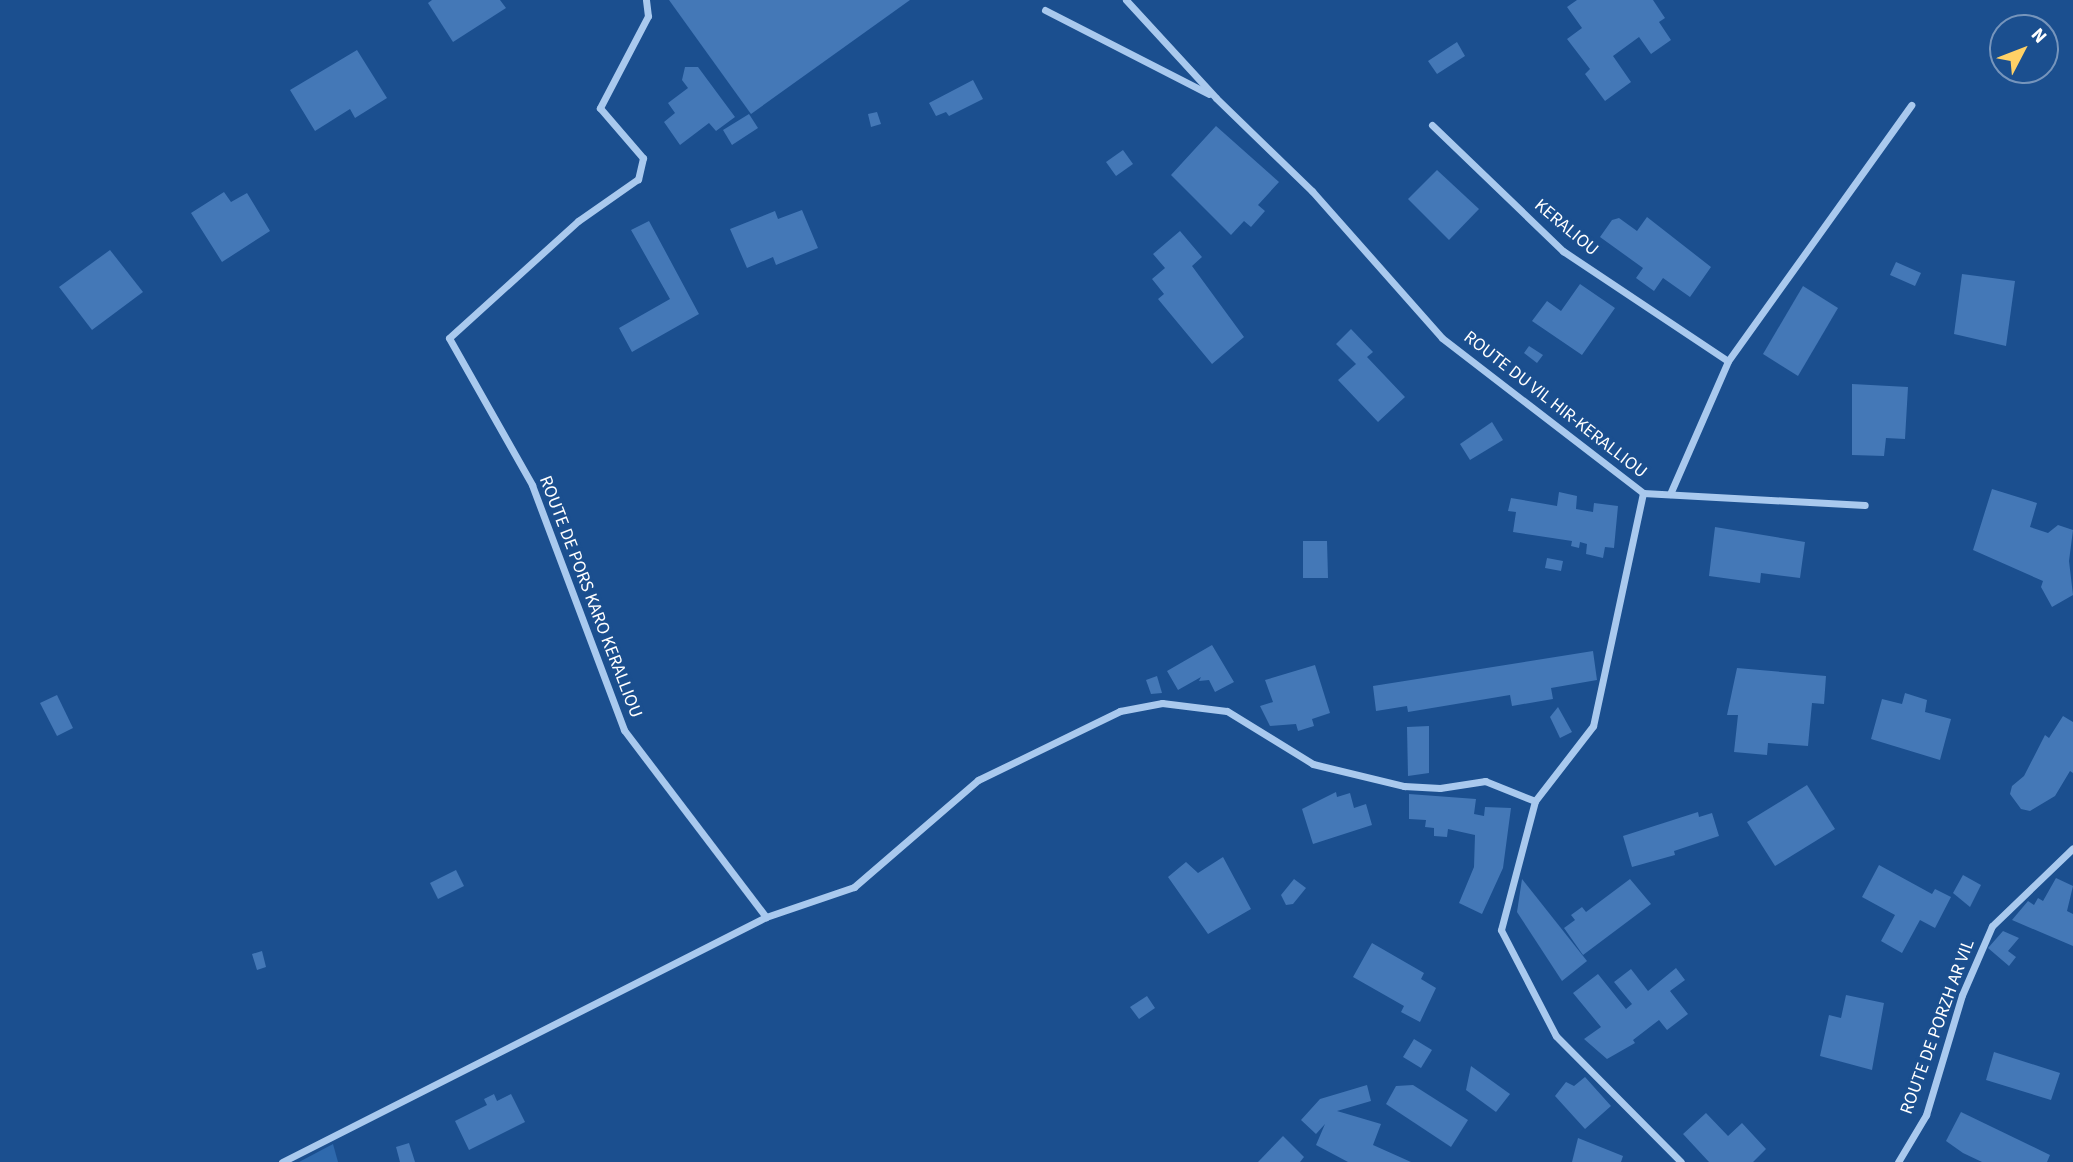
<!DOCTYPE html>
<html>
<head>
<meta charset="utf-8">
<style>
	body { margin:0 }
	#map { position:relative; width:2073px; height:1162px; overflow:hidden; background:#1b4f8f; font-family:"Source Sans 3",sans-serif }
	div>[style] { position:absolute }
	.green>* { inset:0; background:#2e69ad }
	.building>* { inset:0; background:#4478b7 }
	.street>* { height:7px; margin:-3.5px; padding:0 3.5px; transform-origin:3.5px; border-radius:3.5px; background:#a9c9ee }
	span { translate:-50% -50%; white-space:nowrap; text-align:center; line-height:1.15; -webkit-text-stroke:6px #1b4f8f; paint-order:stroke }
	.street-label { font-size:18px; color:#fff }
	.north { position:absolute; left:1989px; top:14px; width:70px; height:70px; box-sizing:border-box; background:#1b4f8f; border:2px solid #7695bc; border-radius:50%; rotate:48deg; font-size:19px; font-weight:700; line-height:28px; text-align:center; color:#fff }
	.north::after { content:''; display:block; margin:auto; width:24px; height:32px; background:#ffd166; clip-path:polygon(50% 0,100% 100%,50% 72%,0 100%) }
</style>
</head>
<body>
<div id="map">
	<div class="green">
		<i style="clip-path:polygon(333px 1144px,338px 1162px,299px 1162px)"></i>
	</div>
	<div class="building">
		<i style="clip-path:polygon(432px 0,500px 0,506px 8px,453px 42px,428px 3px)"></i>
		<i style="clip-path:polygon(669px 0,910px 0,751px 114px)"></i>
		<i style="clip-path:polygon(1577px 0,1653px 0,1665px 18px,1659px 22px,1671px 40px,1651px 54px,1639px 37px,1613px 56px,1631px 82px,1605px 101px,1585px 74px,1590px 69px,1567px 39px,1582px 28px,1567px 7px)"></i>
		<i style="clip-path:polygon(1457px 42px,1465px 56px,1437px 74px,1428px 61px)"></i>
		<i style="clip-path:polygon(357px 50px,387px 98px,355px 118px,350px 109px,315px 131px,290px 90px)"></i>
		<i style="clip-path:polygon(685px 67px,698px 67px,735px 117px,716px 131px,709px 123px,680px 145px,664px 122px,675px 113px,668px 103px,688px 88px,682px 80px)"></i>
		<i style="clip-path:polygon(973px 80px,983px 99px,949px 116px,946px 112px,936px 116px,929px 103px)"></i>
		<i style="clip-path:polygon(877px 112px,881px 124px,871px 127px,868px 114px)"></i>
		<i style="clip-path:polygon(749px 114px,758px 128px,732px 145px,723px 130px)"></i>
		<i style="clip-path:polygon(1216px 126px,1279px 182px,1258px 205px,1265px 211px,1251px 227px,1244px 221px,1231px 235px,1171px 175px)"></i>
		<i style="clip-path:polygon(1123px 150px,1133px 164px,1116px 176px,1106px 162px)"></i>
		<i style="clip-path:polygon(1437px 170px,1479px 209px,1449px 240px,1408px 199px)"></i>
		<i style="clip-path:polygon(224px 192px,231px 202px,247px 193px,270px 231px,222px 262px,191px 213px)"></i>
		<i style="clip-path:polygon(802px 210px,818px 248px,776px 265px,773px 257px,747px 268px,730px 229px,775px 211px,778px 219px)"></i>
		<i style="clip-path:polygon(1647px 217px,1711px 267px,1690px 297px,1663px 278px,1654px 291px,1636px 278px,1643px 268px,1600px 237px,1612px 220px,1619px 218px,1637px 231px)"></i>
		<i style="clip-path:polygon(649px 221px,699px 314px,632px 352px,619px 328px,670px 299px,631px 230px)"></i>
		<i style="clip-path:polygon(1180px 231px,1202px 257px,1192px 266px,1244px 337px,1212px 364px,1158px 299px,1164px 294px,1152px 279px,1165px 268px,1153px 254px)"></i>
		<i style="clip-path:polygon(110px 250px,143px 292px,92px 330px,59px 287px)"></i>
		<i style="clip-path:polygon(1896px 262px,1921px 273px,1915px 286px,1890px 275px)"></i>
		<i style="clip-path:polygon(1962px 274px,2015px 281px,2006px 346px,1954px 334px)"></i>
		<i style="clip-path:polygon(1580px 284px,1615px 308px,1582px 355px,1532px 321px,1547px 301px,1561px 311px)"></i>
		<i style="clip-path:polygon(1803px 286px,1838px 308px,1798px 376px,1763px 354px)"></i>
		<i style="clip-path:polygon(1351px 329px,1373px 352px,1367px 357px,1405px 397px,1378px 422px,1338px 380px,1356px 364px,1336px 344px)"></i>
		<i style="clip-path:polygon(1529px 346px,1543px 355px,1537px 363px,1524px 353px)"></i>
		<i style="clip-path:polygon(1852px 384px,1908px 387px,1905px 439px,1886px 438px,1884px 456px,1852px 455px)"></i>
		<i style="clip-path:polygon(1492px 422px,1503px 440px,1470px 460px,1460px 444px)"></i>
		<i style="clip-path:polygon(1992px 489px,2037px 503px,2030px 527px,2048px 533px,2058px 525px,2073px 530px,2069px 561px,2073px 595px,2052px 607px,2041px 587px,2043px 581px,1973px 550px)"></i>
		<i style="clip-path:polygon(1559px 492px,1577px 496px,1576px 509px,1593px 512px,1594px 503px,1618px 506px,1614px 548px,1605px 547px,1603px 558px,1586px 554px,1587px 544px,1580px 542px,1579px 548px,1571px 546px,1572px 541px,1513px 532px,1516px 512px,1508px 511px,1511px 498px,1557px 506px)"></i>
		<i style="clip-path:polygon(1715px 527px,1805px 542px,1800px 578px,1761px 573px,1760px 583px,1709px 576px)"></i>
		<i style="clip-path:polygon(1303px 541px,1327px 541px,1328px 578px,1303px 578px)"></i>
		<i style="clip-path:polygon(1547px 558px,1563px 561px,1561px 571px,1545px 568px)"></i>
		<i style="clip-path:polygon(1212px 645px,1234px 682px,1215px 692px,1209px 680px,1199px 681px,1201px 677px,1178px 690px,1167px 671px)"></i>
		<i style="clip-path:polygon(1593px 651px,1597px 680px,1551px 688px,1553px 699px,1512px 706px,1510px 695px,1408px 712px,1407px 706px,1376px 711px,1373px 686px)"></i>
		<i style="clip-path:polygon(1315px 665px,1330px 713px,1312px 719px,1314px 726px,1298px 731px,1296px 724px,1270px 726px,1260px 706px,1273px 702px,1265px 680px)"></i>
		<i style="clip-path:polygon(1737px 668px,1826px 676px,1824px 704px,1812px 703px,1808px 746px,1768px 743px,1767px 755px,1734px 752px,1738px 715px,1727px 715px)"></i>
		<i style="clip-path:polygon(1157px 676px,1162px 693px,1151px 694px,1146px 680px)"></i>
		<i style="clip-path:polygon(1905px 693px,1927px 700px,1925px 712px,1951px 719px,1940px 760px,1871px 739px,1882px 699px,1902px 704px)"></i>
		<i style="clip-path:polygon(57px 695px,73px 728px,57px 736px,40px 703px)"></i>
		<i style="clip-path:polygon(1558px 707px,1572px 732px,1560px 738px,1550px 717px)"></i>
		<i style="clip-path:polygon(2063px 716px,2073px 722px,2073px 773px,2070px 771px,2055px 796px,2030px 811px,2021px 809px,2010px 794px,2012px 786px,2024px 776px,2045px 735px,2049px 738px)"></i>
		<i style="clip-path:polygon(1429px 726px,1429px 773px,1408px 776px,1407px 727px)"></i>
		<i style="clip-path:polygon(1807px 785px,1835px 829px,1775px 866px,1747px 822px)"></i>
		<i style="clip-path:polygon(1336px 792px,1337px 797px,1350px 793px,1354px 808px,1366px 804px,1372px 825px,1313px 844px,1302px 809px)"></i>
		<i style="clip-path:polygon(1409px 794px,1476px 799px,1474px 814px,1484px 816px,1485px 807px,1511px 808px,1503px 868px,1482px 914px,1459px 903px,1474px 867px,1475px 835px,1448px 829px,1447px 837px,1434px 836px,1434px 828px,1425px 827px,1426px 820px,1409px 819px)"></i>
		<i style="clip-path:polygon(1698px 812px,1699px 817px,1712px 813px,1719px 836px,1674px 851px,1675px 855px,1632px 867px,1623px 836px)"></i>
		<i style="clip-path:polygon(1223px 857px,1251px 909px,1208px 934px,1168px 877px,1186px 862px,1198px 873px)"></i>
		<i style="clip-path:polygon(1879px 865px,1932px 894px,1935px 889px,1951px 897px,1935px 928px,1920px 920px,1902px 953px,1881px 941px,1895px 915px,1862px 897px)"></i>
		<i style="clip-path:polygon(456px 870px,464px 886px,438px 899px,430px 883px)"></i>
		<i style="clip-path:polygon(1963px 875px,1981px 885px,1970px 907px,1953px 893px)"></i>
		<i style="clip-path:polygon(2056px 878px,2073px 886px,2067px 911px,2073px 914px,2073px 946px,2012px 920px,2028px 901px,2034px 905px,2038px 898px,2043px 901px)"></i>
		<i style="clip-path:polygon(1294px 879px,1306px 888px,1293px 904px,1286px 905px,1281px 895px)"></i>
		<i style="clip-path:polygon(1522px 879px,1587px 961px,1562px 981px,1517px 912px)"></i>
		<i style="clip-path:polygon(1630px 879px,1651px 904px,1583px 955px,1564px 928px,1575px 920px,1571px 915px,1582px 907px,1586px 912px)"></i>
		<i style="clip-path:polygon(2003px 931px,2019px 938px,2008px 951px,2016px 957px,2009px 966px,1988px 948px)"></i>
		<i style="clip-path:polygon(1372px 943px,1424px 973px,1421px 979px,1436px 988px,1420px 1022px,1401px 1012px,1404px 1006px,1353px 977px)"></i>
		<i style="clip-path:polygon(262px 951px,266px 967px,257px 970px,252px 954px)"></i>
		<i style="clip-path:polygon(1676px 968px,1685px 980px,1670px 991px,1688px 1014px,1667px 1030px,1659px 1020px,1633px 1040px,1635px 1043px,1607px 1059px,1584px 1039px,1601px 1027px,1573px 993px,1598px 974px,1626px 1009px,1632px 1004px,1614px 982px,1631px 969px,1648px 991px)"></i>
		<i style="clip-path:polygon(1846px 995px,1884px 1003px,1872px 1070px,1820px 1056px,1829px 1015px,1841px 1018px)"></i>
		<i style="clip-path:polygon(1147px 996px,1155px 1008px,1139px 1019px,1130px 1007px)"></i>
		<i style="clip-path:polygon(1414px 1039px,1432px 1050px,1421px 1068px,1403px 1057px)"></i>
		<i style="clip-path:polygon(1994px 1052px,2060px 1073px,2051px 1100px,1986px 1080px)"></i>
		<i style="clip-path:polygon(1471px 1066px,1510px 1094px,1496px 1112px,1466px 1090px)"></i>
		<i style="clip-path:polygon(1585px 1077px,1611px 1106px,1585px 1129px,1555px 1096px,1566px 1082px,1574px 1086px)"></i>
		<i style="clip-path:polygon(1367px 1085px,1371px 1101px,1337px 1111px,1381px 1124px,1373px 1145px,1411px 1162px,1348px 1162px,1316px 1145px,1325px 1124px,1316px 1134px,1301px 1120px,1320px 1099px)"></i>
		<i style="clip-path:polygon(1413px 1085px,1468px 1120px,1451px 1147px,1386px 1104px,1396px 1086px)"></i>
		<i style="clip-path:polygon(494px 1094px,497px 1101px,511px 1094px,525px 1122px,469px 1150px,455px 1121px,487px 1105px,484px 1099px)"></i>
		<i style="clip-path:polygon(1961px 1112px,2050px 1155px,2047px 1162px,1982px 1162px,1963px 1153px,1946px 1141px)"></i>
		<i style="clip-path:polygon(1706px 1113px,1728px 1136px,1742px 1123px,1766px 1149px,1753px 1162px,1709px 1162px,1683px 1134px)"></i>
		<i style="clip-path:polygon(1283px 1136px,1304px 1157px,1300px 1162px,1258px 1162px)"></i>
		<i style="clip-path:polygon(1578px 1138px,1623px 1156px,1621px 1162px,1572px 1162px)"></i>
		<i style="clip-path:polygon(409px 1143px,415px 1162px,400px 1162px,396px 1147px)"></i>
	</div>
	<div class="street">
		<i style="left:646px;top:0;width:16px;rotate:83deg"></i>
		<i style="left:648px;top:16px;width:104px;rotate:117.6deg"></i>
		<i style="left:600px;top:108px;width:66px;rotate:49.3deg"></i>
		<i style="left:643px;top:158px;width:22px;rotate:103deg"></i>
		<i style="left:638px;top:179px;width:73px;rotate:145deg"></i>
		<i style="left:578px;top:221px;width:174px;rotate:137.8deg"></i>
		<i style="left:449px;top:338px;width:169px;rotate:60.5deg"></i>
		<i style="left:532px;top:485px;width:262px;rotate:69.4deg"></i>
		<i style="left:624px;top:730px;width:235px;rotate:52.8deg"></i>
		<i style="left:1126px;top:0;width:133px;rotate:47.4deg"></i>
		<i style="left:1216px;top:98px;width:134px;rotate:44.1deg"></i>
		<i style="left:1312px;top:191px;width:196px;rotate:48.5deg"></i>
		<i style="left:1442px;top:338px;width:254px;rotate:37.6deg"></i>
		<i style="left:1643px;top:493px;width:238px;rotate:102.1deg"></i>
		<i style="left:1593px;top:726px;width:95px;rotate:127.7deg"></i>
		<i style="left:1535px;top:801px;width:133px;rotate:104.8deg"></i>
		<i style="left:1501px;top:930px;width:119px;rotate:62.6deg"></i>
		<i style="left:1556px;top:1036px;width:177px;rotate:45.2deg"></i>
		<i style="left:1045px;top:10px;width:184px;rotate:27.1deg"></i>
		<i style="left:1432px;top:125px;width:182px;rotate:43.9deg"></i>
		<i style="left:1563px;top:251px;width:198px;rotate:33.7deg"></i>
		<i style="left:1643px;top:493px;width:222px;rotate:3.1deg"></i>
		<i style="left:1670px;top:494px;width:145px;rotate:-66.4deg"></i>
		<i style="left:1728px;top:361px;width:315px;rotate:-54.4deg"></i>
		<i style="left:282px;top:1162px;width:542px;rotate:-26.85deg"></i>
		<i style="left:766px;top:917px;width:93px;rotate:-18.8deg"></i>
		<i style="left:854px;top:887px;width:164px;rotate:-40.8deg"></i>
		<i style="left:978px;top:780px;width:158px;rotate:-25.9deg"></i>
		<i style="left:1120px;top:711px;width:43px;rotate:-10.8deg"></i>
		<i style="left:1162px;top:703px;width:65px;rotate:7deg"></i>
		<i style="left:1227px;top:711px;width:101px;rotate:31.6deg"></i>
		<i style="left:1313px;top:764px;width:94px;rotate:13.6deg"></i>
		<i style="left:1404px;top:786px;width:36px;rotate:3deg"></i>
		<i style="left:1440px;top:788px;width:46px;rotate:-8.8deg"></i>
		<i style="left:1485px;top:781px;width:54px;rotate:21.8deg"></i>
		<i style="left:1898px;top:1162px;width:55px;rotate:-59.2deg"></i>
		<i style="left:1926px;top:1115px;width:125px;rotate:-73.3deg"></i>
		<i style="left:1962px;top:995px;width:75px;rotate:-66.5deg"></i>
		<i style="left:1992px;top:926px;width:112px;rotate:-43.9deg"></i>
	</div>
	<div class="street-label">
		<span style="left:1566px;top:228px;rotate:40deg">KERALIOU</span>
		<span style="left:1555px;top:405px;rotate:38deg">ROUTE DU VIL HIR-KERALLIOU</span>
		<span style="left:590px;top:597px;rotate:69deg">ROUTE DE PORS KARO KERALLIOU</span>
		<span style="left:1938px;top:1027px;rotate:-70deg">ROUTE DE PORZH AR VIL</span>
	</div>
	<div class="north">N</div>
</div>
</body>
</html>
